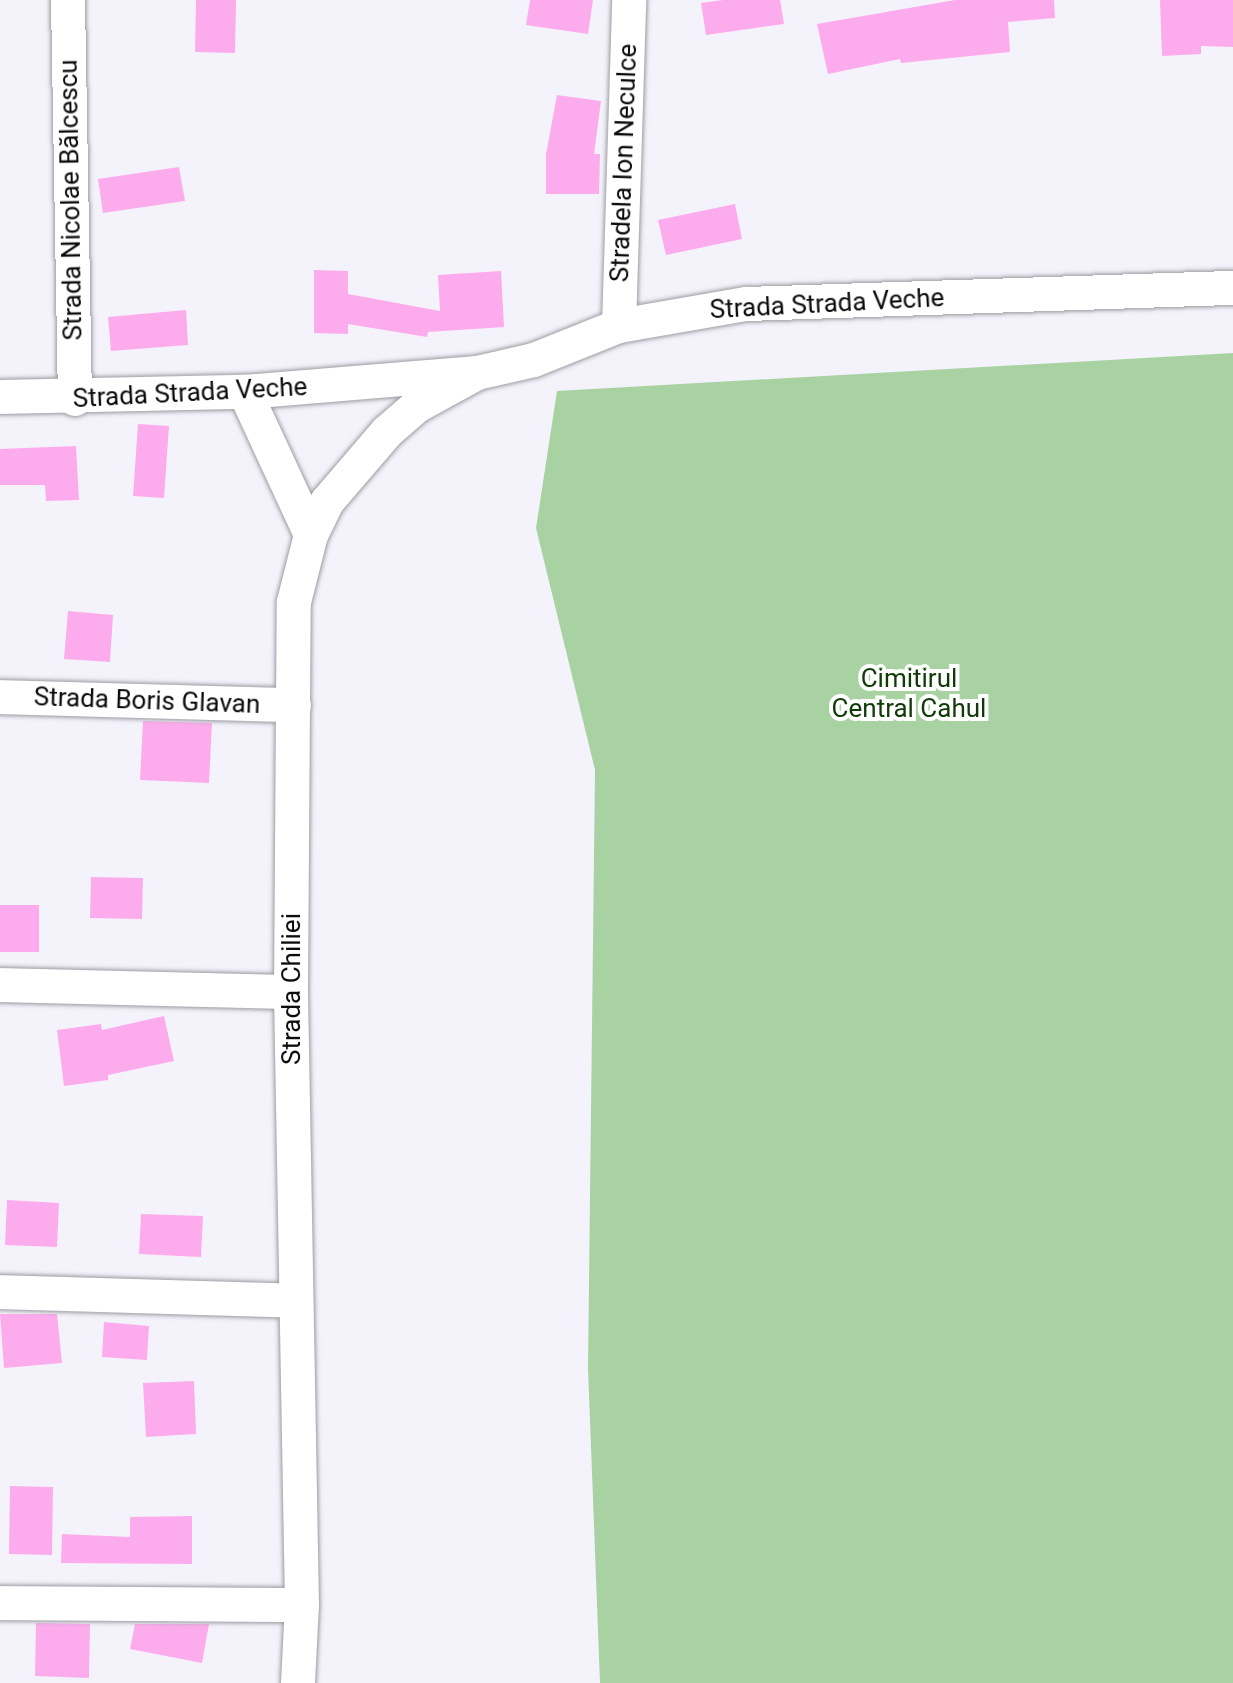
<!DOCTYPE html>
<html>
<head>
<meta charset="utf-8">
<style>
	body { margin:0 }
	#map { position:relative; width:1233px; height:1683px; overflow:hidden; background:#f4f3fb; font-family:Roboto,sans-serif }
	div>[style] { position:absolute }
	.green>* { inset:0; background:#a9d2a2 }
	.building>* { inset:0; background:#fcaced }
	.roads { filter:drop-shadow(0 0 2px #9c9ca3) drop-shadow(0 0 2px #9c9ca3) }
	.minor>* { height:34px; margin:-17px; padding:0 17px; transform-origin:17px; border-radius:17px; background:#fff }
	span { translate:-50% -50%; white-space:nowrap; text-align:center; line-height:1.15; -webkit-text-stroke:8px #fff; paint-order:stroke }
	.street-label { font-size:26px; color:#0b0b0d }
	.park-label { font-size:26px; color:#0f3b07 }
</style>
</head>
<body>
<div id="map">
	<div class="green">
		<i style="clip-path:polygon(1233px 353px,1233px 1683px,600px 1683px,588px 1368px,595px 770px,536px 528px,557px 391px)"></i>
	</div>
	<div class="building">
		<i style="clip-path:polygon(196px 0,236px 0,235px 53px,195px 52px)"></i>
		<i style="clip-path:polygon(530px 0,593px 0,588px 34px,526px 25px)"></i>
		<i style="clip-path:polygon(723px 0,780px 0,784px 24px,706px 35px,701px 3px)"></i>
		<i style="clip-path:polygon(955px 0,1054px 0,1055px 18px,1008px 22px,1010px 52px,901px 63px,900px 59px,828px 74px,817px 24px)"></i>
		<i style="clip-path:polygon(1160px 0,1233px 0,1233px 47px,1201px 46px,1201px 54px,1162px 56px)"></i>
		<i style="clip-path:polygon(557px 95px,601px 101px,594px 154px,600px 154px,599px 194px,546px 194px,546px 154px)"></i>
		<i style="clip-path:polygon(179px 167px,185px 201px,103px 213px,98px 179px)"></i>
		<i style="clip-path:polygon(735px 204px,742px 239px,666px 255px,658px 220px)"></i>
		<i style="clip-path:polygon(314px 270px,348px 271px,348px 294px,440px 311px,438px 275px,501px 271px,504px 327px,428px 332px,427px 337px,348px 324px,348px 334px,314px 333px)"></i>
		<i style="clip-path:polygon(186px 310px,188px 345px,111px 351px,108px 317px)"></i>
		<i style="clip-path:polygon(138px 424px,169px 426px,164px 498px,133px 496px)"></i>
		<i style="clip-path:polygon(76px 446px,79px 500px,46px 501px,45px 485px,0 485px,0 449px)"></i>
		<i style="clip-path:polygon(68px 611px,113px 615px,110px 662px,64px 659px)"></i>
		<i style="clip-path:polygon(143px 721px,212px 723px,209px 783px,140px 780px)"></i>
		<i style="clip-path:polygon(91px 877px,143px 878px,142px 919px,90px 918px)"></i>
		<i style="clip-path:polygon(0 905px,39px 905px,39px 952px,0 952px)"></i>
		<i style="clip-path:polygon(164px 1016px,174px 1061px,108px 1075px,108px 1080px,64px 1086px,57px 1030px,101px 1024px,102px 1030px)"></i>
		<i style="clip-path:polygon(7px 1200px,59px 1203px,57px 1247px,5px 1245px)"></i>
		<i style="clip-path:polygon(141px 1214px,203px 1216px,201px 1257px,139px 1254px)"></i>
		<i style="clip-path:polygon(0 1314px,57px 1314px,62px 1363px,4px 1368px)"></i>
		<i style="clip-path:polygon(104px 1322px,149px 1326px,147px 1360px,102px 1357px)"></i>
		<i style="clip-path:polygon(194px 1381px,196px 1434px,146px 1437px,143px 1383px)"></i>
		<i style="clip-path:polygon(10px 1486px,53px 1487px,52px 1555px,9px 1554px)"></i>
		<i style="clip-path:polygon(192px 1516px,192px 1564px,61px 1563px,62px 1534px,130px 1537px,130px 1517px)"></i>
		<i style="clip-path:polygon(36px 1623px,90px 1624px,89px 1678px,35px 1676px)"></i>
		<i style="clip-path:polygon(135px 1624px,209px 1624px,202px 1663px,130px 1649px)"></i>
	</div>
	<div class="roads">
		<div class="minor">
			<i style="left:68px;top:0;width:399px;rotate:89deg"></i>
			<i style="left:619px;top:326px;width:326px;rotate:-88.2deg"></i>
			<i style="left:245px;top:392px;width:157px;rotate:65.2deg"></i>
			<i style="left:0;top:397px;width:245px;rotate:-1.2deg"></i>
			<i style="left:245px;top:392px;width:233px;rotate:-4.7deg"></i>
			<i style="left:477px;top:373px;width:58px;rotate:-12.8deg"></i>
			<i style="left:534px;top:360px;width:92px;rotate:-21.8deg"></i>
			<i style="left:619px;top:326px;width:130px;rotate:-9.8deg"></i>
			<i style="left:747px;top:304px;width:486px;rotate:-1.9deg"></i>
			<i style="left:0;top:697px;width:294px;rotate:1.6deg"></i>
			<i style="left:0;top:985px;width:291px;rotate:1.4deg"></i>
			<i style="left:0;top:1292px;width:296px;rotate:1.7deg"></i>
			<i style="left:0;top:1603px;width:302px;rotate:0.4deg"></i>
			<i style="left:298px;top:1683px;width:78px;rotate:-87.1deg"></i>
			<i style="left:302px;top:1605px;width:613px;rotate:-91.03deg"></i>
			<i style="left:291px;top:992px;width:390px;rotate:-89.6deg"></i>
			<i style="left:294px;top:602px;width:69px;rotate:-75.8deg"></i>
			<i style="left:311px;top:535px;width:37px;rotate:-64deg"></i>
			<i style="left:327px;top:502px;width:92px;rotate:-49.4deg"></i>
			<i style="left:387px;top:432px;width:40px;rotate:-41deg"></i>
			<i style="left:417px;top:406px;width:68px;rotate:-28.8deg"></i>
		</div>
	</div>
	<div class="street-label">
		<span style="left:624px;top:163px;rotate:-88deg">Stradela Ion Neculce</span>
		<span style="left:71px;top:200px;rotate:-91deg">Strada Nicolae Bălcescu</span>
		<span style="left:827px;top:304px;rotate:-3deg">Strada Strada Veche</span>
		<span style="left:190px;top:393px;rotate:-3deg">Strada Strada Veche</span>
		<span style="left:147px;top:701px;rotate:2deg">Strada Boris Glavan</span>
		<span style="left:292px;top:989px;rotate:-90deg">Strada Chiliei</span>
	</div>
	<div class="park-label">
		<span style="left:909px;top:694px">Cimitirul<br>Central Cahul</span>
	</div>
</div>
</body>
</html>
